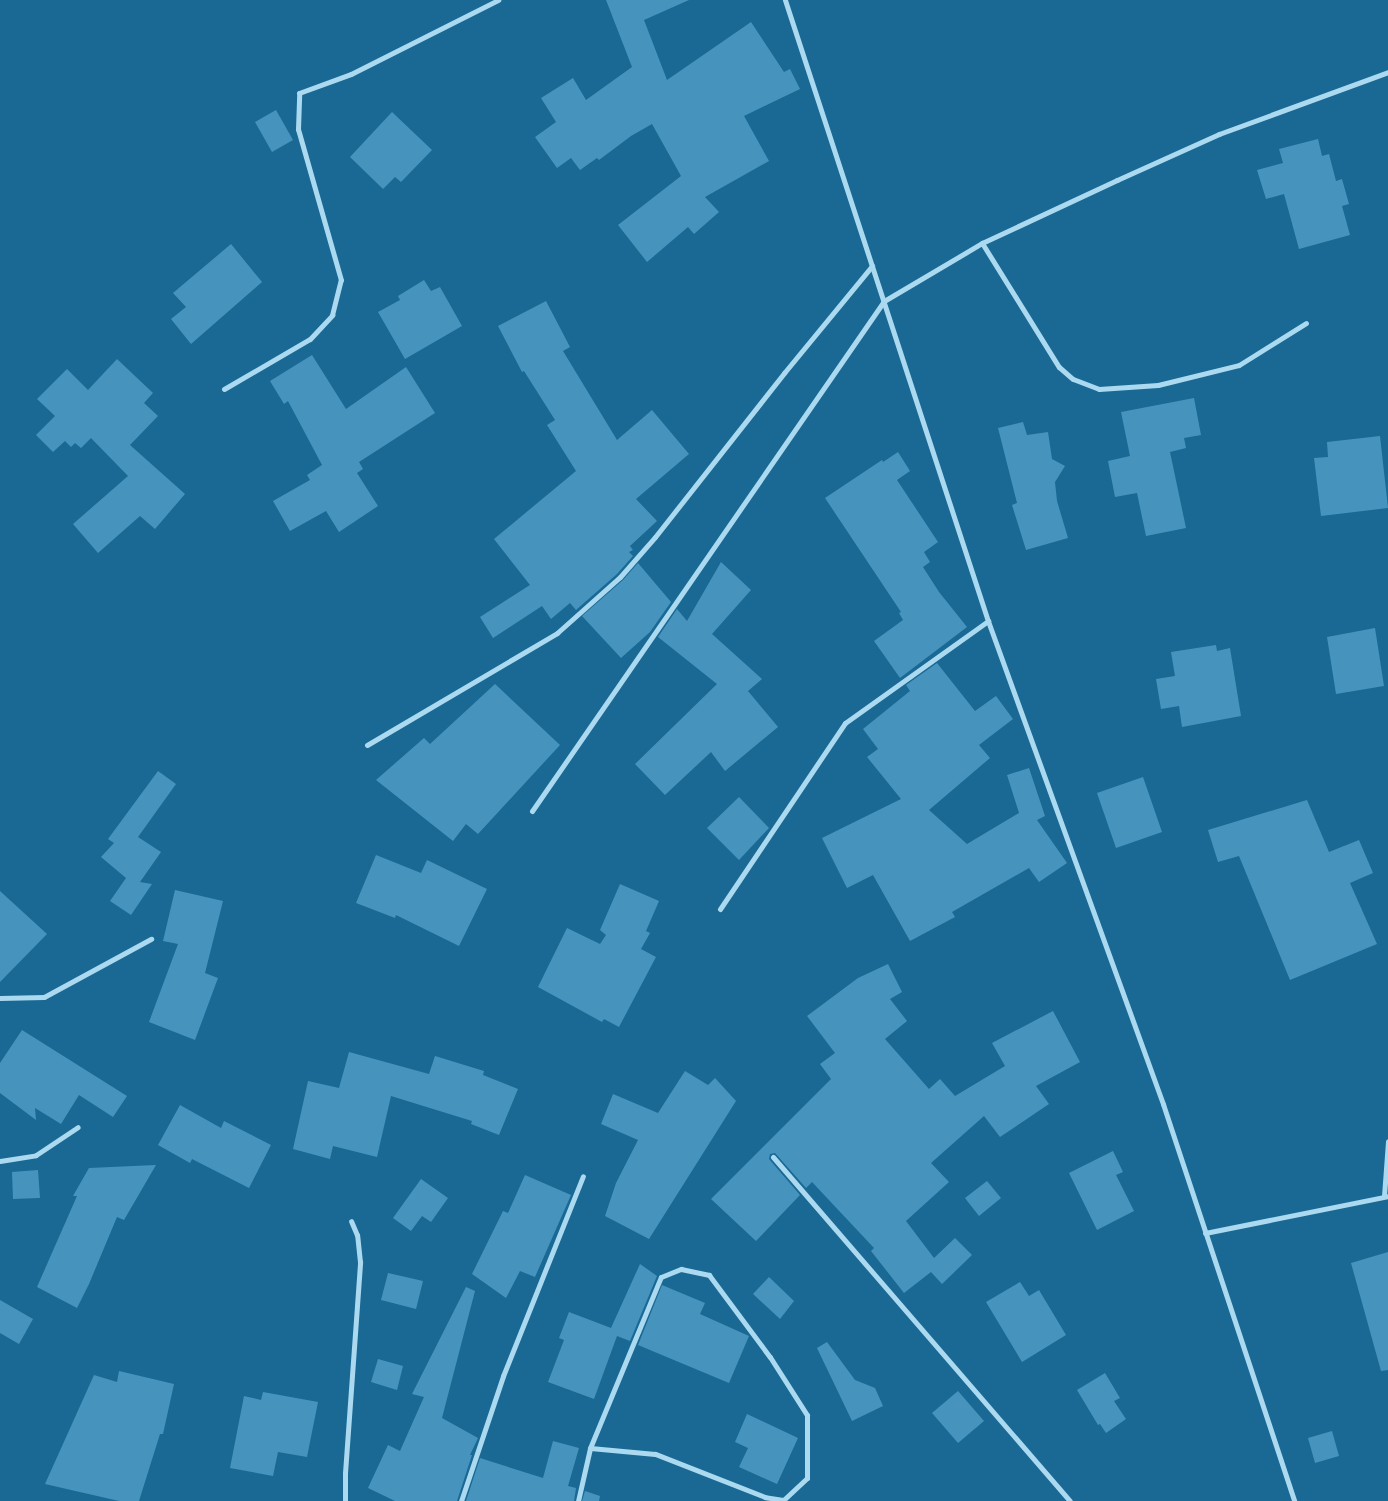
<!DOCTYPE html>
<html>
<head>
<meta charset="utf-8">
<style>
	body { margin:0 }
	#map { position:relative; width:1388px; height:1501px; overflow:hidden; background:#196994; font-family:"Work Sans",sans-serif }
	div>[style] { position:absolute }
	.building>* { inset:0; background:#4694be }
	.street>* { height:5px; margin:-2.5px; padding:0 2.5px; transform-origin:2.5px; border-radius:2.5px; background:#abd9f0 }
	span { translate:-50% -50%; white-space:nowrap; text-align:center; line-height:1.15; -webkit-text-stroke:4.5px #196994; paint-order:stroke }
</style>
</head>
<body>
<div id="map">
	<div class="building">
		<i style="clip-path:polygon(606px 0,689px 0,644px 20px,667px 80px,751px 22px,784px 72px,790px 69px,800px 89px,744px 116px,769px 161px,705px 197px,719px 212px,694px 234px,688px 227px,647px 262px,618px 225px,681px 176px,652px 124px,631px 136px,599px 160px,597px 158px,580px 170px,571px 158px,557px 168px,535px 137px,556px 122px,541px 98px,573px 78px,586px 100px,632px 67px)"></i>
		<i style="clip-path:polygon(276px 110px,293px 140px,272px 152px,255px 122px)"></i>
		<i style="clip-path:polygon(392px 112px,432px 150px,401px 182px,395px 177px,383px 189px,350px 157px)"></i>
		<i style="clip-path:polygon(1318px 139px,1322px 156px,1329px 154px,1336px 181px,1342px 179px,1349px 204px,1342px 206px,1350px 235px,1299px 249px,1284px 194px,1266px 199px,1257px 170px,1283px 163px,1279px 149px)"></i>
		<i style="clip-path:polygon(231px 244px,262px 282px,191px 344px,171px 319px,186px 307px,173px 293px)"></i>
		<i style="clip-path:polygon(424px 280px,431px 291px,440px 287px,462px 326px,405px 359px,378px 312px,400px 300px,398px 296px)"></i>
		<i style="clip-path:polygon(546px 301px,570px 347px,563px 351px,617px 440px,652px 410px,689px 454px,636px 499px,657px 521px,630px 546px,633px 550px,629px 552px,633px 556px,617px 574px,576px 610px,570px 603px,551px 619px,542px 606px,493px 638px,480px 617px,530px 585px,494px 539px,576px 471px,547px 425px,555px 420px,524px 371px,522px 372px,498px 326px)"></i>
		<i style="clip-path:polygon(312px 355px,346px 409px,406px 367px,435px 413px,359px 462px,363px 469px,357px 473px,378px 506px,339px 532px,326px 511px,290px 531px,273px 501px,310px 480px,307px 475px,322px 465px,288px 401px,284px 404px,270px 381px)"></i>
		<i style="clip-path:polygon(117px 359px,153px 393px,144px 403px,158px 416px,130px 445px,185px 494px,155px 529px,140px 516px,98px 553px,73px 524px,128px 476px,91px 438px,81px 448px,75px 443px,71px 447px,65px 441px,53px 452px,36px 435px,55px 416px,37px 399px,67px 369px,88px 390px)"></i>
		<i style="clip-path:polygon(1194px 398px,1201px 435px,1184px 438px,1186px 448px,1170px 452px,1186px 528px,1146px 536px,1137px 493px,1115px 497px,1108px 461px,1130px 456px,1121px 412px)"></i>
		<i style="clip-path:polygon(1023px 422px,1027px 435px,1048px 432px,1052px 459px,1065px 466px,1055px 482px,1057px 501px,1068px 538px,1026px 550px,1012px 505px,1017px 503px,998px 428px)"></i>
		<i style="clip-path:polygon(1380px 436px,1388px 508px,1321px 516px,1314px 458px,1328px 457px,1327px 442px)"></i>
		<i style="clip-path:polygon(898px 452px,910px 471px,897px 480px,938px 542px,924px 552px,930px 562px,923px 567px,939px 592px,967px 627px,900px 678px,874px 641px,903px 620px,899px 613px,901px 612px,825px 498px,882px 460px,883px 462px)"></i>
		<i style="clip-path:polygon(721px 562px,751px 590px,712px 634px,762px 679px,748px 691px,778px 727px,725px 771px,711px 752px,665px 795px,635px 764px,717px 684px,658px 637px,677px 609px,687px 621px)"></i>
		<i style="clip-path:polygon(638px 563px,671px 602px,650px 632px,621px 658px,582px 616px,623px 580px)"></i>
		<i style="clip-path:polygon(1375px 628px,1384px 686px,1336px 694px,1327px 637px)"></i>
		<i style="clip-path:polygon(1216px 645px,1217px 651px,1230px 648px,1241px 716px,1182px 727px,1179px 706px,1161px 709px,1156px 679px,1175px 676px,1171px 652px)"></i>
		<i style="clip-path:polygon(937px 663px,975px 711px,996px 696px,1013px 719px,979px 745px,990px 758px,929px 810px,967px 844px,1019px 813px,1007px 775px,1029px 768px,1045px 816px,1037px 820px,1067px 863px,1039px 882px,1029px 868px,952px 912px,955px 917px,910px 941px,873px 875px,847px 888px,822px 838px,901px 799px,867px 757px,878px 749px,863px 729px,910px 691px,906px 685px)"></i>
		<i style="clip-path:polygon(495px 684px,560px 745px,478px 834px,466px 824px,453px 841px,376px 780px,424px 738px,430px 744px)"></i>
		<i style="clip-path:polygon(158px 771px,176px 784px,138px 837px,161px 852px,140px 882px,152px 884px,131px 915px,110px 901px,126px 878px,101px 857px,114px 843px,108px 839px)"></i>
		<i style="clip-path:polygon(1143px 777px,1162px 832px,1116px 848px,1097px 793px)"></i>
		<i style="clip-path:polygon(739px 797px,769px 828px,739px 860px,707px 828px)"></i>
		<i style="clip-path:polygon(1307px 800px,1329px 852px,1359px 840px,1373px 873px,1350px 883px,1377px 944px,1290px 980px,1239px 856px,1218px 862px,1208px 830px)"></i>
		<i style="clip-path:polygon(376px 855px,421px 873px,427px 860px,487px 889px,459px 946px,396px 915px,395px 918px,356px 903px)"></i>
		<i style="clip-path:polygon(620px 884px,659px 901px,646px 931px,650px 933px,641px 949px,656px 957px,619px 1027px,604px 1019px,602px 1022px,538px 987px,567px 928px,600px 944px,606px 935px,600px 930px)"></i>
		<i style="clip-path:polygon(175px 890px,223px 901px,205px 973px,218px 978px,195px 1040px,149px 1022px,178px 944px,163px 941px)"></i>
		<i style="clip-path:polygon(0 891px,47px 934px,0 982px)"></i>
		<i style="clip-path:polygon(888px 964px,902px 992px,890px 999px,907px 1021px,885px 1039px,929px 1089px,940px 1079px,955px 1096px,1005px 1066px,992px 1043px,1053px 1011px,1080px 1062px,1036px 1086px,1049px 1104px,1000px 1137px,984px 1116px,931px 1163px,949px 1182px,906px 1221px,934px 1258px,955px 1238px,972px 1255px,942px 1284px,931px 1272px,904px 1293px,871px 1251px,874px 1248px,812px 1182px,806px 1188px,775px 1153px,770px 1154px,769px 1159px,800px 1195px,756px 1241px,711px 1199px,831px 1079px,820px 1064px,835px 1053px,807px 1016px,858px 978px)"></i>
		<i style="clip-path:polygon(22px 1030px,127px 1096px,113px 1117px,79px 1095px,61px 1124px,35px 1108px,36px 1120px,0 1093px,0 1063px)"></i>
		<i style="clip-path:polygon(349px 1052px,429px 1074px,435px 1056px,484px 1071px,483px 1075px,518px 1089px,499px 1135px,471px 1124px,472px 1121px,391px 1096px,377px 1157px,333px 1146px,330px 1159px,293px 1149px,308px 1081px,339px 1088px)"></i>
		<i style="clip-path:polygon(685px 1071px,708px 1085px,715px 1078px,736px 1101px,649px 1239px,605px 1216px,616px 1183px,638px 1140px,601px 1124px,613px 1094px,658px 1113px)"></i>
		<i style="clip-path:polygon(180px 1105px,221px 1128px,224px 1121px,271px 1145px,249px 1188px,192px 1159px,190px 1163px,158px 1145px)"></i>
		<i style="clip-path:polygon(1113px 1151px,1123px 1172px,1116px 1175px,1134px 1211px,1097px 1230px,1069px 1173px)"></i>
		<i style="clip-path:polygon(156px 1165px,124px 1220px,117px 1217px,89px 1284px,77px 1308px,37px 1287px,77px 1196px,73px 1196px,89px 1168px)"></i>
		<i style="clip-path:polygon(38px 1170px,40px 1198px,13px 1199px,12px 1172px)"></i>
		<i style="clip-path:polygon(525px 1175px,571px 1195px,535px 1277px,520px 1271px,506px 1298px,472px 1274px,503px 1211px,508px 1213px)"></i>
		<i style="clip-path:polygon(421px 1179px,448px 1198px,431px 1222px,422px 1216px,411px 1231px,393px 1218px)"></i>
		<i style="clip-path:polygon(987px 1181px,1001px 1198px,979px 1216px,965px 1198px)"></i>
		<i style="clip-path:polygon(1388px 1252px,1388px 1370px,1381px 1371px,1351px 1263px)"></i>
		<i style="clip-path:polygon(640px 1264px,657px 1276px,630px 1341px,617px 1336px,594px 1399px,548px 1382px,564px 1340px,559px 1338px,569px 1312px,611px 1328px)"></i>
		<i style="clip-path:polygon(388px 1273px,423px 1281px,416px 1309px,381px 1300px)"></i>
		<i style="clip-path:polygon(769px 1277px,794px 1301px,780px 1319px,753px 1294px)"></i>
		<i style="clip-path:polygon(1020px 1282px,1029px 1296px,1039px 1290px,1066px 1335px,1022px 1362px,986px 1302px)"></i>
		<i style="clip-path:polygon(662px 1285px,705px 1303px,700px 1314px,749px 1336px,729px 1383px,638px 1345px)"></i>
		<i style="clip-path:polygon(466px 1287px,475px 1291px,442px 1418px,478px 1438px,470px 1455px,472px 1455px,457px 1501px,395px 1501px,368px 1488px,388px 1445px,400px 1451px,424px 1397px,412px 1394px)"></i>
		<i style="clip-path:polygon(0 1300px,33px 1319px,19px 1344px,0 1333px)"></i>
		<i style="clip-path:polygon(827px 1342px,855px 1380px,875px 1388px,883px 1406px,852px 1421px,817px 1348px)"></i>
		<i style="clip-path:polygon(378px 1359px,403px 1366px,397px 1390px,371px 1382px)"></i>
		<i style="clip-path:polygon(119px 1371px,174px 1384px,163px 1434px,160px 1434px,139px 1501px,119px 1501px,45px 1484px,94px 1375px,117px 1382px)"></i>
		<i style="clip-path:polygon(1105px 1373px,1120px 1398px,1114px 1401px,1126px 1419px,1106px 1433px,1100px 1424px,1098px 1425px,1077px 1390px)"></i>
		<i style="clip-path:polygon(958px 1391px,984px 1421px,958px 1443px,932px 1413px)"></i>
		<i style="clip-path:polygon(263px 1392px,318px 1402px,307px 1457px,278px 1452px,273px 1476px,230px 1468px,244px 1396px,261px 1400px)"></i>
		<i style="clip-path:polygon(747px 1414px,798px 1438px,777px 1484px,739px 1467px,748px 1448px,735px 1442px)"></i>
		<i style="clip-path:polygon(1332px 1431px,1339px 1456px,1315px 1463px,1308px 1438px)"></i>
		<i style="clip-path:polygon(553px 1441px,579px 1448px,568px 1486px,576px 1488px,574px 1501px,466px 1501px,480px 1458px,543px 1478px)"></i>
		<i style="clip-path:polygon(585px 1491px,600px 1496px,599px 1501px,582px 1501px)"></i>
	</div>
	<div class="street">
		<i style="left:785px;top:0;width:653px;rotate:71.9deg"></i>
		<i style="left:988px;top:621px;width:514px;rotate:70.08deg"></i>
		<i style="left:1163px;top:1104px;width:418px;rotate:71.7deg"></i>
		<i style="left:982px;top:243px;width:146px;rotate:58.2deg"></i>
		<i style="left:1059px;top:367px;width:18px;rotate:41deg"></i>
		<i style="left:1073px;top:379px;width:28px;rotate:21deg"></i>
		<i style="left:1099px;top:389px;width:59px;rotate:-3.9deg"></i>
		<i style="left:1158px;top:385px;width:83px;rotate:-13.9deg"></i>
		<i style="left:1239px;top:365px;width:79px;rotate:-32.1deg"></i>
		<i style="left:224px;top:389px;width:99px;rotate:-30.2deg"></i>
		<i style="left:310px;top:339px;width:33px;rotate:-47deg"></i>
		<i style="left:332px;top:315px;width:36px;rotate:-76deg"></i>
		<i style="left:341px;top:280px;width:157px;rotate:-105.9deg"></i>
		<i style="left:298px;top:129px;width:36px;rotate:-88deg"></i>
		<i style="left:299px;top:93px;width:55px;rotate:-20.1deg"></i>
		<i style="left:351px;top:74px;width:165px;rotate:-26.7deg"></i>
		<i style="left:367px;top:745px;width:221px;rotate:-30.5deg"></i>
		<i style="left:557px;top:633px;width:84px;rotate:-41.6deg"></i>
		<i style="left:620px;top:577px;width:53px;rotate:-48.8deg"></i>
		<i style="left:655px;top:537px;width:209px;rotate:-51.8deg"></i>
		<i style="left:784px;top:373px;width:139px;rotate:-50.6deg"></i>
		<i style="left:532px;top:811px;width:620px;rotate:-55.39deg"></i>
		<i style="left:884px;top:301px;width:114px;rotate:-30.6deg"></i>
		<i style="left:982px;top:243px;width:149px;rotate:-25deg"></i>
		<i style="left:1117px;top:180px;width:112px;rotate:-24.3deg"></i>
		<i style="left:1219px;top:134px;width:180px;rotate:-20.1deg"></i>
		<i style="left:720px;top:909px;width:224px;rotate:-56.1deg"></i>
		<i style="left:845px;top:723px;width:176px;rotate:-35.5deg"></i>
		<i style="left:0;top:998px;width:44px;rotate:-1.3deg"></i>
		<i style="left:44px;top:997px;width:122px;rotate:-28.5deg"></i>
		<i style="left:773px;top:1157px;width:454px;rotate:49.2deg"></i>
		<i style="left:0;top:1161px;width:36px;rotate:-9deg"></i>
		<i style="left:36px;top:1155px;width:50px;rotate:-33.7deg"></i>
		<i style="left:1384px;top:1196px;width:55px;rotate:-85.8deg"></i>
		<i style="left:1205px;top:1233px;width:187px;rotate:-11.4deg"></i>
		<i style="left:345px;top:1501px;width:28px;rotate:-90deg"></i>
		<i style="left:345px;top:1473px;width:212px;rotate:-85.9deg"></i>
		<i style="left:360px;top:1262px;width:27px;rotate:-96deg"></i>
		<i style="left:357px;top:1235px;width:15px;rotate:-113deg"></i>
		<i style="left:461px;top:1501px;width:132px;rotate:-71.4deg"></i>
		<i style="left:503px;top:1376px;width:215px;rotate:-68.2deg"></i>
		<i style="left:578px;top:1501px;width:54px;rotate:-77.2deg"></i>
		<i style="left:590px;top:1448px;width:185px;rotate:-67.5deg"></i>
		<i style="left:661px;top:1277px;width:22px;rotate:-22deg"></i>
		<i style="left:681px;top:1269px;width:29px;rotate:12deg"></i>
		<i style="left:709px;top:1275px;width:102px;rotate:53.4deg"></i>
		<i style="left:770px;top:1357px;width:69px;rotate:57.5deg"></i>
		<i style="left:807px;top:1415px;width:63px;rotate:90deg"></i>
		<i style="left:807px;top:1478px;width:33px;rotate:137deg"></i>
		<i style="left:783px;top:1500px;width:18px;rotate:-171deg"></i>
		<i style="left:765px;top:1497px;width:118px;rotate:-158.6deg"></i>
		<i style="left:655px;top:1454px;width:65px;rotate:-174.7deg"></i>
	</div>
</div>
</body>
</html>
